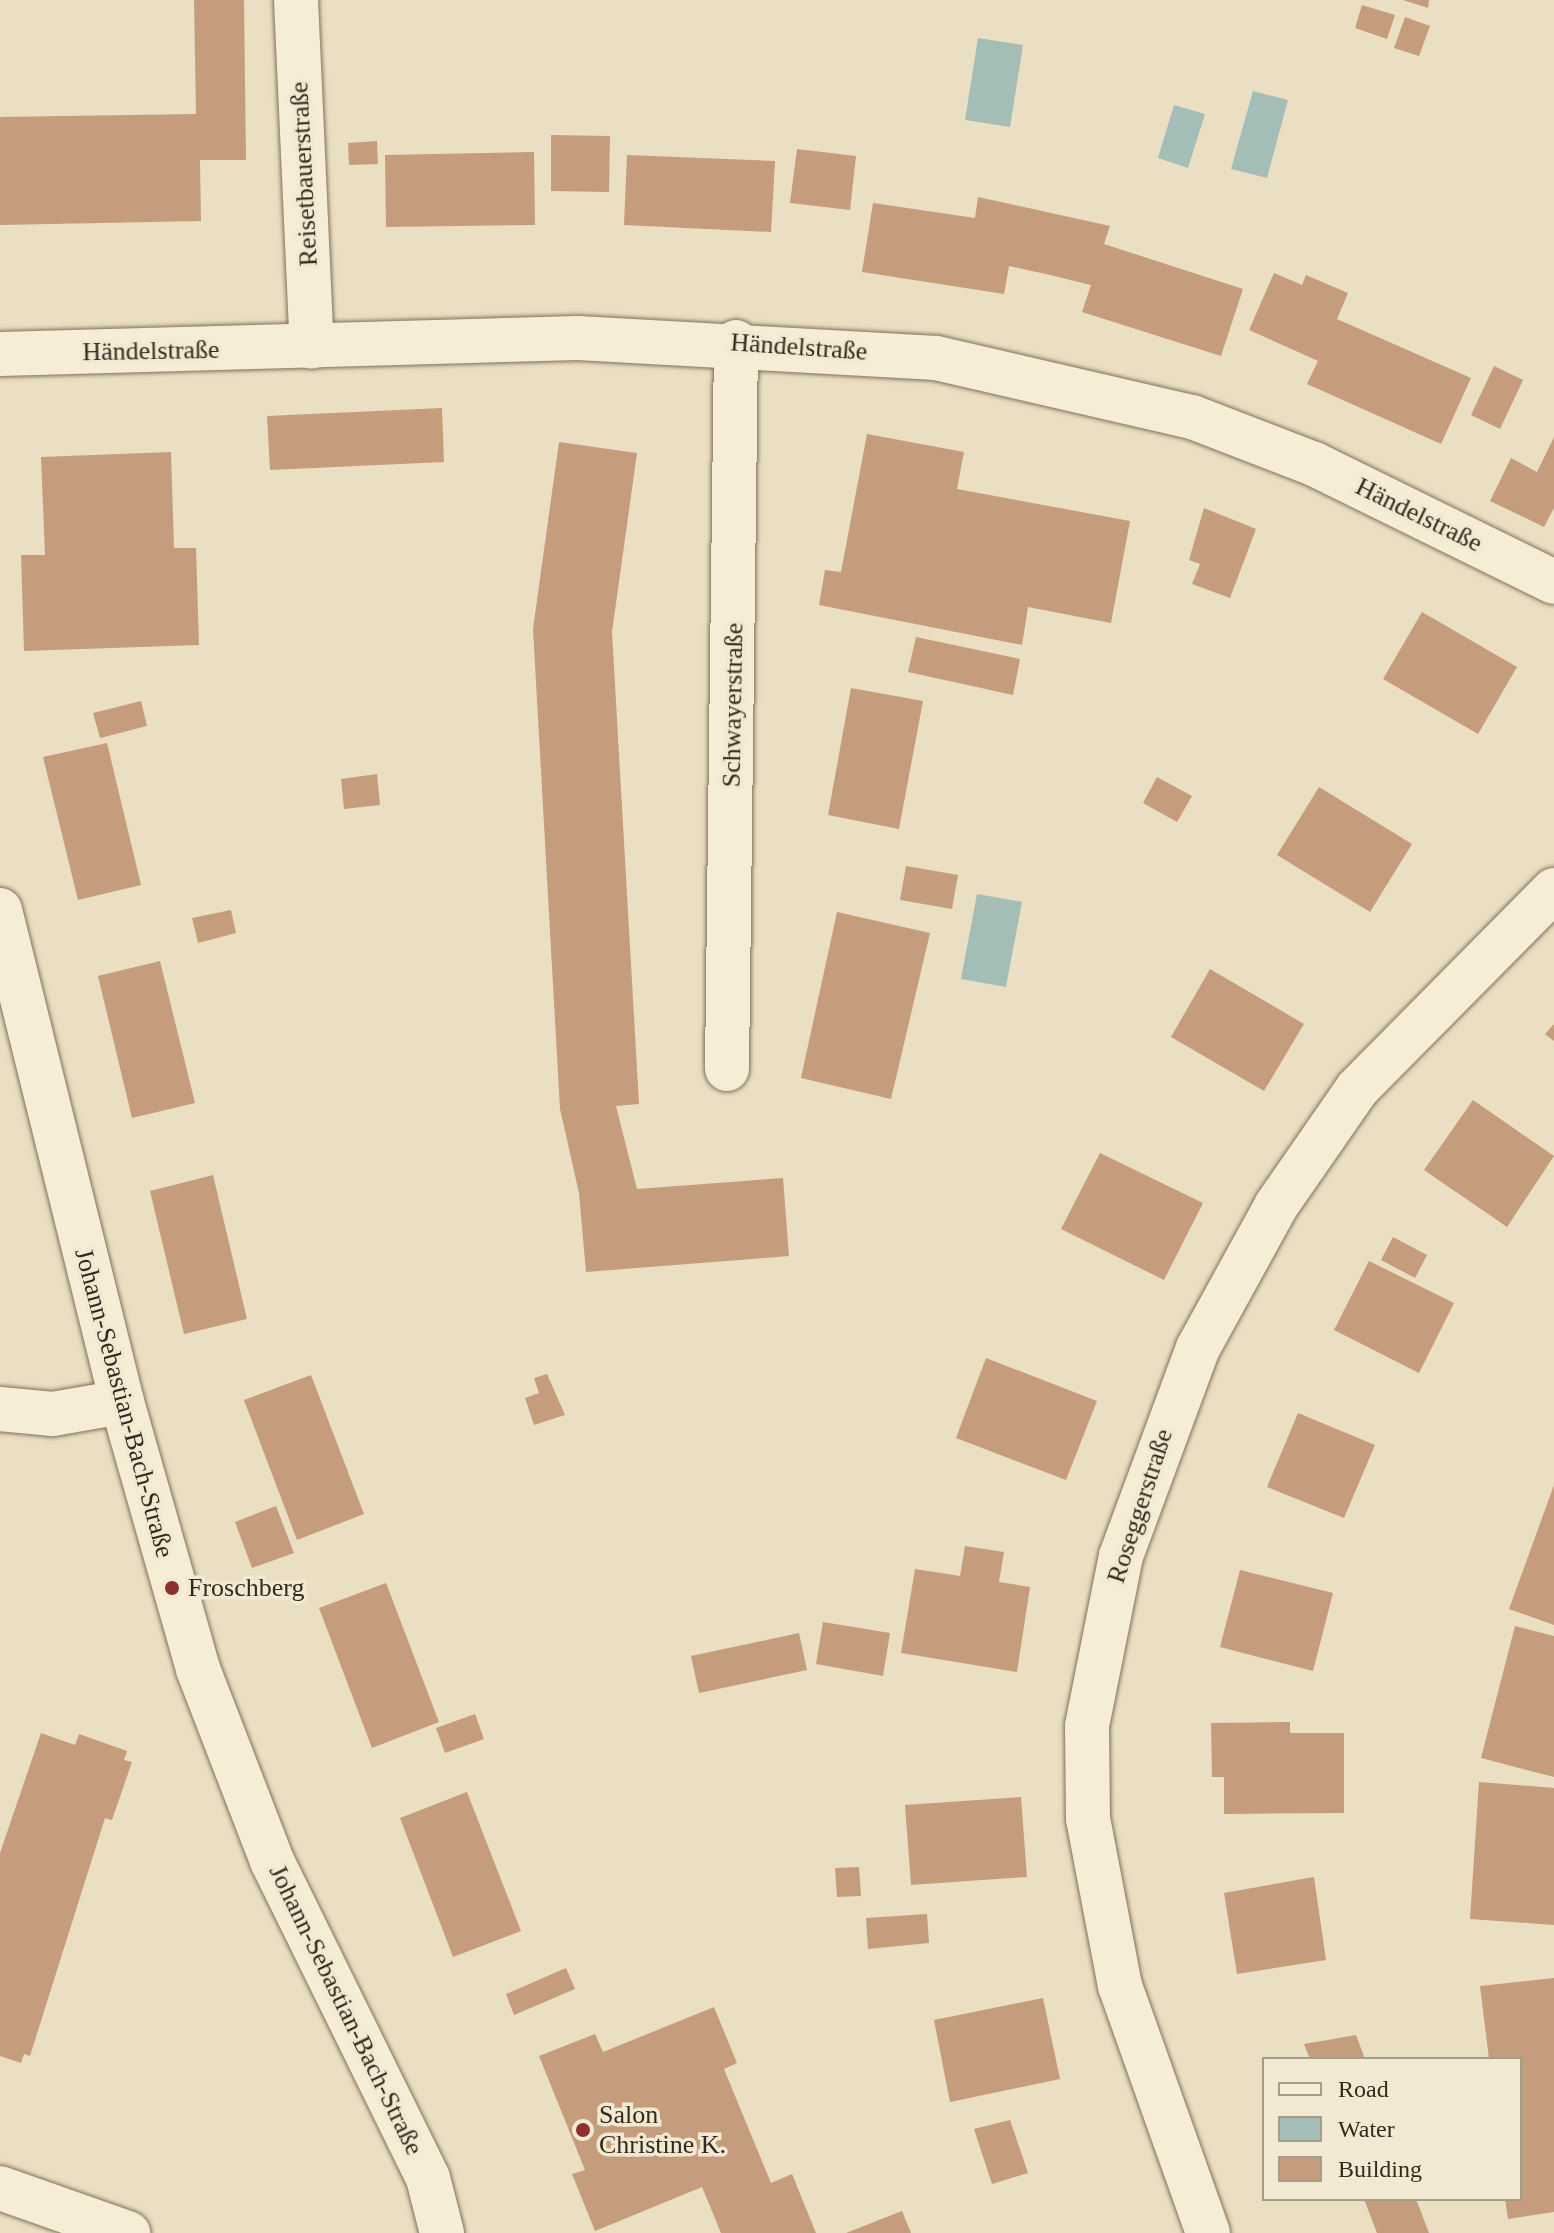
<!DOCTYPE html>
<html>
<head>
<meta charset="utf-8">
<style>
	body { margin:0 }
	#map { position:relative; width:1554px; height:2233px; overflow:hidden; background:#eadfc3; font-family:"Times New Roman",serif }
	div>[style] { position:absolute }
	.water>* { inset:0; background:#a5bdb7 }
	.building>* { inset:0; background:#c59c7c }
	.roads { filter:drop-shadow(0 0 2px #83715b) drop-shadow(0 0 2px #83715b) }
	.minor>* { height:44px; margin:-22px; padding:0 22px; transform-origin:22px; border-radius:22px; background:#f6edd6 }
	.dots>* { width:22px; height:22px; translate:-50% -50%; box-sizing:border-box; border:4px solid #f2e9d2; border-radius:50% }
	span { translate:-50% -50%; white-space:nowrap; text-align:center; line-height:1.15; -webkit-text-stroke:7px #f2e9d2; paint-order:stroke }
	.street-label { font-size:26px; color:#34291e }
	.poi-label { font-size:26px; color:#34291e }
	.left { translate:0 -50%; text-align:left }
	.legend { position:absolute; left:1262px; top:2057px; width:260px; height:144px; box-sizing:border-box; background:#f2e9d2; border:2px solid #a69c8a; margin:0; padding:10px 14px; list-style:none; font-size:24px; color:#34291e }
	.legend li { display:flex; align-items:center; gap:16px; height:40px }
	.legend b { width:40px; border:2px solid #a69c8a }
</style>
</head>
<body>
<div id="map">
	<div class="water">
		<i style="clip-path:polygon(978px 38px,1023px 45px,1010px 127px,965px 120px)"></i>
		<i style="clip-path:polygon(1253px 91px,1288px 100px,1267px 178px,1231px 169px)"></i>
		<i style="clip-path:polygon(1174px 105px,1205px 114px,1188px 168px,1158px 158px)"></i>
		<i style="clip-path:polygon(977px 894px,1022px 902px,1006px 987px,961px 979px)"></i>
	</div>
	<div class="building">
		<i style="clip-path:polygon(194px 0,244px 0,246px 160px,200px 160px,201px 221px,0 225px,0 117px,196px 114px)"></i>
		<i style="clip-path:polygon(1403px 0,1429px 0,1428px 8px)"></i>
		<i style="clip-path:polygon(1362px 5px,1395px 15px,1387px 39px,1355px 28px)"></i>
		<i style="clip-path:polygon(1405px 17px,1430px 26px,1419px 56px,1394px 48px)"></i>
		<i style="clip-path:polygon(551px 135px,610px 136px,609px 192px,551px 191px)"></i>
		<i style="clip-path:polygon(377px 141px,378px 164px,349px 165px,348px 143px)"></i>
		<i style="clip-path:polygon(797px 149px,856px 156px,850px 210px,790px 203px)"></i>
		<i style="clip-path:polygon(534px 152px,535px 225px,386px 227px,385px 155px)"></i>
		<i style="clip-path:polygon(627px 155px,775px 161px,771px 232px,624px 225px)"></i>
		<i style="clip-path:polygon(978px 197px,1110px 226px,1104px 244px,1243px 289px,1221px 356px,1082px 312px,1091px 285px,1050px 275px,1009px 266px,1004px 294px,862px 272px,873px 203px,975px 218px)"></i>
		<i style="clip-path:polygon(1274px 273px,1302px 285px,1306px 275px,1348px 293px,1337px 319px,1471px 378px,1441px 444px,1307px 384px,1318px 361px,1249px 330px)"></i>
		<i style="clip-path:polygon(1494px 366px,1523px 380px,1500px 429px,1471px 415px)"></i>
		<i style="clip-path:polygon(442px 408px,444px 462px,270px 470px,267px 416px)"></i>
		<i style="clip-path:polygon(867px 434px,964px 452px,957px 489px,1130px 521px,1111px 623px,1028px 607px,1022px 645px,819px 605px,825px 570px,841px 572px)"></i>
		<i style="clip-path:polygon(1554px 437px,1554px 508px,1544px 527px,1490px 501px,1511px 458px,1537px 472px)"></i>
		<i style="clip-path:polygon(559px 442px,637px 453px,612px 632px,639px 1104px,616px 1106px,637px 1189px,783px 1178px,789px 1256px,586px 1272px,579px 1193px,560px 1109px,533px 629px)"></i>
		<i style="clip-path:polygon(171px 452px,174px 548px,196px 548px,199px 645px,24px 651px,21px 555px,45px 555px,41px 457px)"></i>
		<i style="clip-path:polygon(1204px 508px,1256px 529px,1230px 598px,1192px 584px,1200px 564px,1189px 560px)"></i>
		<i style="clip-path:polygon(1422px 612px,1517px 667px,1478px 734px,1383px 679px)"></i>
		<i style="clip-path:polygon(916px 637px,1020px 659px,1013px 695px,908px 672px)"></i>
		<i style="clip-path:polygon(851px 688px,923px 701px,899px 829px,828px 815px)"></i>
		<i style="clip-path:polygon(141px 701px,147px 726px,100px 738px,93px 713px)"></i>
		<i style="clip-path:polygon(107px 743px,141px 885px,78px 900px,43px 757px)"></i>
		<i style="clip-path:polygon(377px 774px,380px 805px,344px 809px,341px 779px)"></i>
		<i style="clip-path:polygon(1157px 777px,1192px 796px,1177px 822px,1143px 803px)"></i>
		<i style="clip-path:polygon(1319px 787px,1412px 844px,1370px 912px,1277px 855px)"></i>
		<i style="clip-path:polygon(906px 866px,958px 875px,952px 909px,900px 900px)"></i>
		<i style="clip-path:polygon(231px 910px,236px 933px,198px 943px,192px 918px)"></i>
		<i style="clip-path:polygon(837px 912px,930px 933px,891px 1099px,801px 1078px)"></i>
		<i style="clip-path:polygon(160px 961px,195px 1103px,132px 1118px,98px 976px)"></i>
		<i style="clip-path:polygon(1210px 969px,1304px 1024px,1264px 1091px,1171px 1037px)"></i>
		<i style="clip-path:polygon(1554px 1024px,1554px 1041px,1545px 1034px)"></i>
		<i style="clip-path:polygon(1473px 1100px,1554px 1156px,1507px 1227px,1424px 1170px)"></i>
		<i style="clip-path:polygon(1100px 1153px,1203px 1203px,1164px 1280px,1061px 1229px)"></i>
		<i style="clip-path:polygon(213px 1175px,247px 1319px,184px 1334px,150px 1191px)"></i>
		<i style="clip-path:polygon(1393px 1237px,1427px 1255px,1415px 1278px,1381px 1260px)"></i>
		<i style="clip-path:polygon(1369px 1261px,1454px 1303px,1419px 1373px,1334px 1330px)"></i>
		<i style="clip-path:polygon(986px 1358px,1097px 1401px,1066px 1480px,956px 1438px)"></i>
		<i style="clip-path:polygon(547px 1374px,565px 1415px,534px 1425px,525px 1398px,539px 1393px,534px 1378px)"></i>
		<i style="clip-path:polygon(311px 1375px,364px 1514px,297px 1540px,244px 1400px)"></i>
		<i style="clip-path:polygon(1298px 1413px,1375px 1445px,1344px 1518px,1267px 1487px)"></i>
		<i style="clip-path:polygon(1554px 1485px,1554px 1625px,1509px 1609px)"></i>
		<i style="clip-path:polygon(276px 1506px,294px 1553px,252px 1568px,235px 1522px)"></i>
		<i style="clip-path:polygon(965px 1546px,1004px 1552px,999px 1582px,1030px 1587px,1017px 1672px,901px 1653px,915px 1569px,960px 1576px)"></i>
		<i style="clip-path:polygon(1240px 1570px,1333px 1593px,1313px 1671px,1220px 1647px)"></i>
		<i style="clip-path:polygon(386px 1583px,439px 1722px,372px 1748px,319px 1608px)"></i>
		<i style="clip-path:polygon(823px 1622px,890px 1633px,883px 1676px,816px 1664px)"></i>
		<i style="clip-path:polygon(1515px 1626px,1554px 1636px,1554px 1777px,1481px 1758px)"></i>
		<i style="clip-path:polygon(799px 1633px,807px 1670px,699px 1693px,691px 1656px)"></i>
		<i style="clip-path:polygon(475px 1714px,484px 1739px,445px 1753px,436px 1728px)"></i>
		<i style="clip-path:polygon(1290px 1722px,1290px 1733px,1344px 1733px,1344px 1813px,1224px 1814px,1224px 1777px,1212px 1777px,1211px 1723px)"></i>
		<i style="clip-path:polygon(41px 1733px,75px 1745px,79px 1734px,127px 1751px,124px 1760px,132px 1762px,112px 1820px,105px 1818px,30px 2056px,24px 2054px,21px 2063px,0 2056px,0 1853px)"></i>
		<i style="clip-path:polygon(1479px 1782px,1554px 1788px,1554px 1925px,1470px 1919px)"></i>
		<i style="clip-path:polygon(467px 1792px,521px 1931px,453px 1957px,400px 1818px)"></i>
		<i style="clip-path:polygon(1021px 1797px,1027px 1877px,911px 1885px,905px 1805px)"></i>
		<i style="clip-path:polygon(859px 1867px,861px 1896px,837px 1897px,835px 1868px)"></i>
		<i style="clip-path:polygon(1314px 1877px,1326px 1960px,1237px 1974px,1224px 1893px)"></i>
		<i style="clip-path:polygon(927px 1914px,929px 1943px,868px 1949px,866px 1918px)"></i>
		<i style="clip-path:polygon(566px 1968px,575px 1989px,514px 2015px,506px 1994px)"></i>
		<i style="clip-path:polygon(1554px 1978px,1554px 2212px,1508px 2219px,1505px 2199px,1520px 2199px,1520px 2059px,1489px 2059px,1480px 1986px)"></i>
		<i style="clip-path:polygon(1043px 1998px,1060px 2079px,950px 2102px,934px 2020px)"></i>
		<i style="clip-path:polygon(714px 2007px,737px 2063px,724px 2069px,771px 2183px,792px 2174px,816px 2233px,721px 2233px,702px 2187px,595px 2231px,572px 2174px,585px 2170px,539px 2056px,595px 2034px,603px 2052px)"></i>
		<i style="clip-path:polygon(1356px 2035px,1365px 2059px,1310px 2059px,1304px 2044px)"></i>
		<i style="clip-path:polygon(1010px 2120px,1028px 2173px,992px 2184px,974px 2129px)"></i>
		<i style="clip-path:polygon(1364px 2199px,1416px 2199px,1429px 2233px,1377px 2233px)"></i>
		<i style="clip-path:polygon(902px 2211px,911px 2233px,846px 2233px)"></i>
	</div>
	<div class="roads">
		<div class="minor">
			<i style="left:296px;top:0;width:347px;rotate:87.4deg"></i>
			<i style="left:0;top:354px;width:578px;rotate:-1.59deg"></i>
			<i style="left:578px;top:338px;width:359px;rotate:3.2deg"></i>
			<i style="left:936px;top:358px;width:263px;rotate:13deg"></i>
			<i style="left:1192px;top:417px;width:131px;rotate:21.1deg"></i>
			<i style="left:1314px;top:464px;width:267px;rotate:26.2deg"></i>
			<i style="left:0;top:910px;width:507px;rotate:76.07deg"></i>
			<i style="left:122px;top:1402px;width:278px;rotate:74.1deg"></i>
			<i style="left:198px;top:1669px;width:206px;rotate:68.9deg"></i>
			<i style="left:272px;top:1861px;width:353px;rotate:63.8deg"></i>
			<i style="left:428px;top:2178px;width:57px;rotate:75.7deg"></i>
			<i style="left:727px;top:1069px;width:727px;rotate:-89.29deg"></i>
			<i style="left:0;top:1409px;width:53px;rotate:5.4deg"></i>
			<i style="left:53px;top:1414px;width:70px;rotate:-9.9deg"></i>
			<i style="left:0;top:2188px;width:136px;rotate:19.4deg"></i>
			<i style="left:1208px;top:2233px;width:262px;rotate:-109.6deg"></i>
			<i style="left:1120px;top:1986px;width:170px;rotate:-100.8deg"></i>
			<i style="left:1088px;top:1819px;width:93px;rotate:-90.6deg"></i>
			<i style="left:1087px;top:1726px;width:173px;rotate:-78.7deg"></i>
			<i style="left:1121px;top:1556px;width:222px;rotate:-69.7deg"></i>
			<i style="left:1198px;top:1348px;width:162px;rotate:-61.2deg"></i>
			<i style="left:1276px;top:1206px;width:142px;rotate:-55.3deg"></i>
			<i style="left:1357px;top:1089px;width:280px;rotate:-45.3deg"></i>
		</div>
	</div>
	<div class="dots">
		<i style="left:172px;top:1588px;background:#8d3130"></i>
		<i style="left:583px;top:2130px;background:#8d3130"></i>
	</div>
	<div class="street-label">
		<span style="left:304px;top:174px;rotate:-93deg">Reisetbauerstraße</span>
		<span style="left:799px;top:347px;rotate:4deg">Händelstraße</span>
		<span style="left:151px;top:351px;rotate:-1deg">Händelstraße</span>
		<span style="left:1419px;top:515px;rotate:26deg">Händelstraße</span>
		<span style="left:733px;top:705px;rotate:-89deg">Schwayerstraße</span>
		<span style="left:124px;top:1403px;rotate:75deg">Johann-Sebastian-Bach-Straße</span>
		<span style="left:1140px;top:1506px;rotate:-72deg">Roseggerstraße</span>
		<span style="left:346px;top:2010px;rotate:64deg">Johann-Sebastian-Bach-Straße</span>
	</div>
	<div class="poi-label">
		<span class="left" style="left:188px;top:1588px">Froschberg</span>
		<span class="left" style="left:599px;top:2130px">Salon<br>Christine K.</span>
	</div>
	<ul class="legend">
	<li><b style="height:10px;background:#f6edd6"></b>Road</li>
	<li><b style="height:22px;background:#a5bdb7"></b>Water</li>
	<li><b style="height:22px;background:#c59c7c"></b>Building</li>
	</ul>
</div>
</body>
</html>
